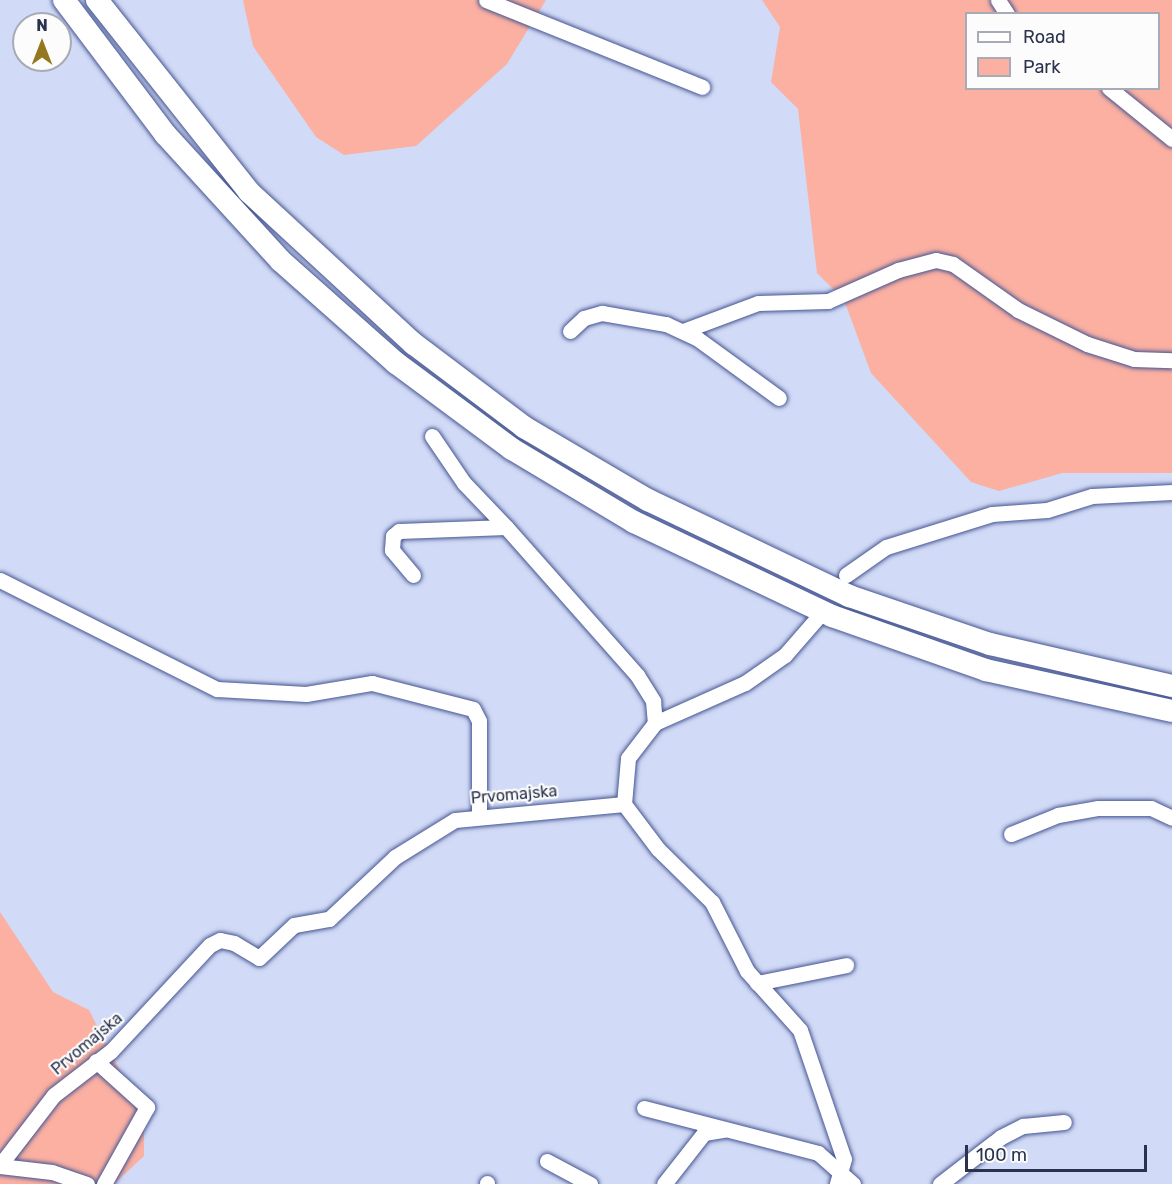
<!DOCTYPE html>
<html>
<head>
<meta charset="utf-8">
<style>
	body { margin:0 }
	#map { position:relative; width:1172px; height:1184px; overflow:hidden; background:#d1daf6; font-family:Rubik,sans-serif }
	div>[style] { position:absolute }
	.green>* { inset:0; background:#fbb0a2 }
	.roads { filter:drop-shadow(0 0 2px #455592) drop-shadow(0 0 2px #455592) }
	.minor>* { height:15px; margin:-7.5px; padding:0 7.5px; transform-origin:7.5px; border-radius:7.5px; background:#fff }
	.highway>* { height:22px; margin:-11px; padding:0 11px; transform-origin:11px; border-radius:11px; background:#fff }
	span { translate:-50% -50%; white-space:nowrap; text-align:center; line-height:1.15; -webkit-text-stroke:4.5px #fcfcfc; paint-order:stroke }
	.street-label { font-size:16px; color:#2a324d }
	.legend { position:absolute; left:965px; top:12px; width:195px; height:78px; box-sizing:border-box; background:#fcfcfc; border:2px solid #a8abb6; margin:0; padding:8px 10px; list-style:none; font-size:18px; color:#2a324d }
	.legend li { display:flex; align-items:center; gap:12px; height:30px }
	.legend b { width:30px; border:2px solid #a8abb6 }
	.north { position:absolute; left:12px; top:12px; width:60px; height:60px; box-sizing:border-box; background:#fcfcfc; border:2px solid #a8abb6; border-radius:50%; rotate:0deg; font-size:16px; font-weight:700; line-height:24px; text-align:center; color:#2a324d }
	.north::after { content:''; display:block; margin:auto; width:21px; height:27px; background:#94781f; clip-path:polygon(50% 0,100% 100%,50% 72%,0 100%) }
	.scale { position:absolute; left:965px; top:1145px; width:182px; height:27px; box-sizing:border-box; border:3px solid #2a324d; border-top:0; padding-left:8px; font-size:18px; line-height:21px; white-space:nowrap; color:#2a324d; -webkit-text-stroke:4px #fcfcfc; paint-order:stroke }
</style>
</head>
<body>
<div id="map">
	<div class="green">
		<i style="clip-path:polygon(243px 0,546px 0,507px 64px,416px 146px,344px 155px,316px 137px,253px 46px)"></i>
		<i style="clip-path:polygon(evenodd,762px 0,1172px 0,1172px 473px,1062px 473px,999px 491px,971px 482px,871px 373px,844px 300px,817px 273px,798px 109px,771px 82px,780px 27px,762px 0,966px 14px,1158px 14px,1158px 88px,966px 88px,966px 14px)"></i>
		<i style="clip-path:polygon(0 912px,53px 992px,89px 1010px,144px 1119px,144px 1156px,114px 1184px,0 1184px)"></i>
	</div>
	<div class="roads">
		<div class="minor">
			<i style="left:486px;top:0;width:233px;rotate:21.9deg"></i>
			<i style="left:998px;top:0;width:17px;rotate:57deg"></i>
			<i style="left:1109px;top:88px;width:81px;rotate:39deg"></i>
			<i style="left:570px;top:331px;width:19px;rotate:-43deg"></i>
			<i style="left:584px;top:318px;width:19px;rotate:-16deg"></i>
			<i style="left:602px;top:313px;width:65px;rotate:9.8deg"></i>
			<i style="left:666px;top:324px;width:35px;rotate:25deg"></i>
			<i style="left:698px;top:339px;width:100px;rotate:36.1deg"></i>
			<i style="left:683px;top:331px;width:80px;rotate:-20.5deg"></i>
			<i style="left:758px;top:303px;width:70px;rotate:-1.6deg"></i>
			<i style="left:828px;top:301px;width:77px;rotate:-23.9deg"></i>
			<i style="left:898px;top:270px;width:39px;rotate:-15deg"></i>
			<i style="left:936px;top:260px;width:17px;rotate:13deg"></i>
			<i style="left:953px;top:264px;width:80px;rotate:35.3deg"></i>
			<i style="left:1018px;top:310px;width:77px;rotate:26.2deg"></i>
			<i style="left:1087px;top:344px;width:49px;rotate:17.7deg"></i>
			<i style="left:1134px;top:359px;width:38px;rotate:2deg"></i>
			<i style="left:432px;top:436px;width:57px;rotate:55.8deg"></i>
			<i style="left:464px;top:483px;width:61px;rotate:46.3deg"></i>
			<i style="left:413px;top:575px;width:33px;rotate:-130deg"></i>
			<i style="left:392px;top:550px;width:14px;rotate:-86deg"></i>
			<i style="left:393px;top:536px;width:8px;rotate:-40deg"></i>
			<i style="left:399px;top:531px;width:107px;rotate:-2.1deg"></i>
			<i style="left:506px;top:527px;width:198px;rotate:48.5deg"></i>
			<i style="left:637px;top:675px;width:31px;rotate:58deg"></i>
			<i style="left:653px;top:701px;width:22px;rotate:85deg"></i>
			<i style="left:846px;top:575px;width:49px;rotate:-35deg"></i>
			<i style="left:886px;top:547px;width:111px;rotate:-17.3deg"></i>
			<i style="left:992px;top:514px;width:55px;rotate:-4.2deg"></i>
			<i style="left:1047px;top:510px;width:47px;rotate:-17.3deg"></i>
			<i style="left:1092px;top:496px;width:80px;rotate:-2.9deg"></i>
			<i style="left:0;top:580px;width:243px;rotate:26.7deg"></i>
			<i style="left:217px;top:689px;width:89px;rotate:3.2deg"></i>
			<i style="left:306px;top:694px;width:67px;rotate:-9.5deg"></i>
			<i style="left:372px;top:683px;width:104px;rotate:14.4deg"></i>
			<i style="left:473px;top:709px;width:13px;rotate:63deg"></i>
			<i style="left:479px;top:721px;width:94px;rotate:90deg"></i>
			<i style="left:624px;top:804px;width:46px;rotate:-85deg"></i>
			<i style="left:628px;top:758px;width:44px;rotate:-52.4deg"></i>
			<i style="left:655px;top:723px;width:98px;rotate:-24deg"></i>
			<i style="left:745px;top:683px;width:49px;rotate:-35deg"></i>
			<i style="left:785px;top:655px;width:50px;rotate:-49deg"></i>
			<i style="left:1011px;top:834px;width:51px;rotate:-22deg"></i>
			<i style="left:1058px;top:815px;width:41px;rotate:-9.9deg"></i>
			<i style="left:1098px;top:808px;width:53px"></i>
			<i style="left:1151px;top:808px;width:23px;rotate:25deg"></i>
			<i style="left:757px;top:983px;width:91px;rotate:-11.4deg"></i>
			<i style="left:96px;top:1061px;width:69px;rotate:42deg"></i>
			<i style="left:147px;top:1107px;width:88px;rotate:119.2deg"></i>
			<i style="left:644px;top:1108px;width:180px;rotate:14.5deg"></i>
			<i style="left:818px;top:1153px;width:47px;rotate:41.5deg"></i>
			<i style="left:547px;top:1161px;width:49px;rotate:28.1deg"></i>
			<i style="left:0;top:1165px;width:88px;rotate:-52.4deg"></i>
			<i style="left:54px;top:1095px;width:72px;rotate:-37.7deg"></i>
			<i style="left:111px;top:1051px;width:145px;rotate:-47deg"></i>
			<i style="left:210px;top:945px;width:11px;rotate:-27deg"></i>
			<i style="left:220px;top:940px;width:14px;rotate:12deg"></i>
			<i style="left:234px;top:943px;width:29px;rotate:31deg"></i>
			<i style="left:259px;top:958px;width:48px;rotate:-43.3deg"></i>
			<i style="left:294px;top:925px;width:36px;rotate:-10deg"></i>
			<i style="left:329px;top:919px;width:91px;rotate:-43.2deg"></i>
			<i style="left:395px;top:857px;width:70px;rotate:-31.7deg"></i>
			<i style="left:455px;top:820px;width:170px;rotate:-5.4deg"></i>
			<i style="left:624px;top:804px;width:56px;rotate:52.9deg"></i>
			<i style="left:658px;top:849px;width:76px;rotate:44.5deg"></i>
			<i style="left:712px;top:902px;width:77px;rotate:63.1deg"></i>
			<i style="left:747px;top:971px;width:79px;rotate:48.1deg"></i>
			<i style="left:800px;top:1030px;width:136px;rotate:71.2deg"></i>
			<i style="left:844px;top:1159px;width:26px;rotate:106deg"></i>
			<i style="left:0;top:1166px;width:52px;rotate:6.6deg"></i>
			<i style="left:52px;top:1172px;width:37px;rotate:19deg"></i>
			<i style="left:487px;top:1183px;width:1px;rotate:90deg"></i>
			<i style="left:664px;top:1184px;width:65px;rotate:-51.9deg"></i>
			<i style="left:704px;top:1133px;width:20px;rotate:-9deg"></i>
			<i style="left:940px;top:1184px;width:77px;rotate:-37.6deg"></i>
			<i style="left:1001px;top:1137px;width:25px;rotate:-27deg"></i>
			<i style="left:1023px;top:1126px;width:41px;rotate:-5.6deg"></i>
		</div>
		<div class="highway">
			<i style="left:64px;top:0;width:168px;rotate:53deg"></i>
			<i style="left:165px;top:134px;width:172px;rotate:47.6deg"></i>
			<i style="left:281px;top:261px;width:154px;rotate:41.6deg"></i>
			<i style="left:396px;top:363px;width:144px;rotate:36.6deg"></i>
			<i style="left:512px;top:449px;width:142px;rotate:30.9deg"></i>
			<i style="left:634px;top:522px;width:219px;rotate:25.4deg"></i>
			<i style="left:832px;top:616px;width:163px;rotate:19.3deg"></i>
			<i style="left:986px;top:670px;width:190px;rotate:12.4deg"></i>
			<i style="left:97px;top:0;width:245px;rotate:51.6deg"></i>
			<i style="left:249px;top:192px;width:224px;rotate:42.7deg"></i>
			<i style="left:414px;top:344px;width:138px;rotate:37deg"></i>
			<i style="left:524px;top:427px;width:144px;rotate:30.5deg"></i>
			<i style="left:648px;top:500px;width:223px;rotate:25.5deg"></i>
			<i style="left:849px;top:596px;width:149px;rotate:18.8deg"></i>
			<i style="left:990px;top:644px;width:187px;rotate:13deg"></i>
		</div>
	</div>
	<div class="street-label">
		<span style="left:514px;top:795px;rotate:-5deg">Prvomajska</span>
		<span style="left:87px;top:1044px;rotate:-40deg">Prvomajska</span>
	</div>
	<ul class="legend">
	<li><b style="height:8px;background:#fff"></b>Road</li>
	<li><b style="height:16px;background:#fbb0a2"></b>Park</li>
	</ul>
	<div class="north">N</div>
	<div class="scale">100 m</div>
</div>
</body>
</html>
